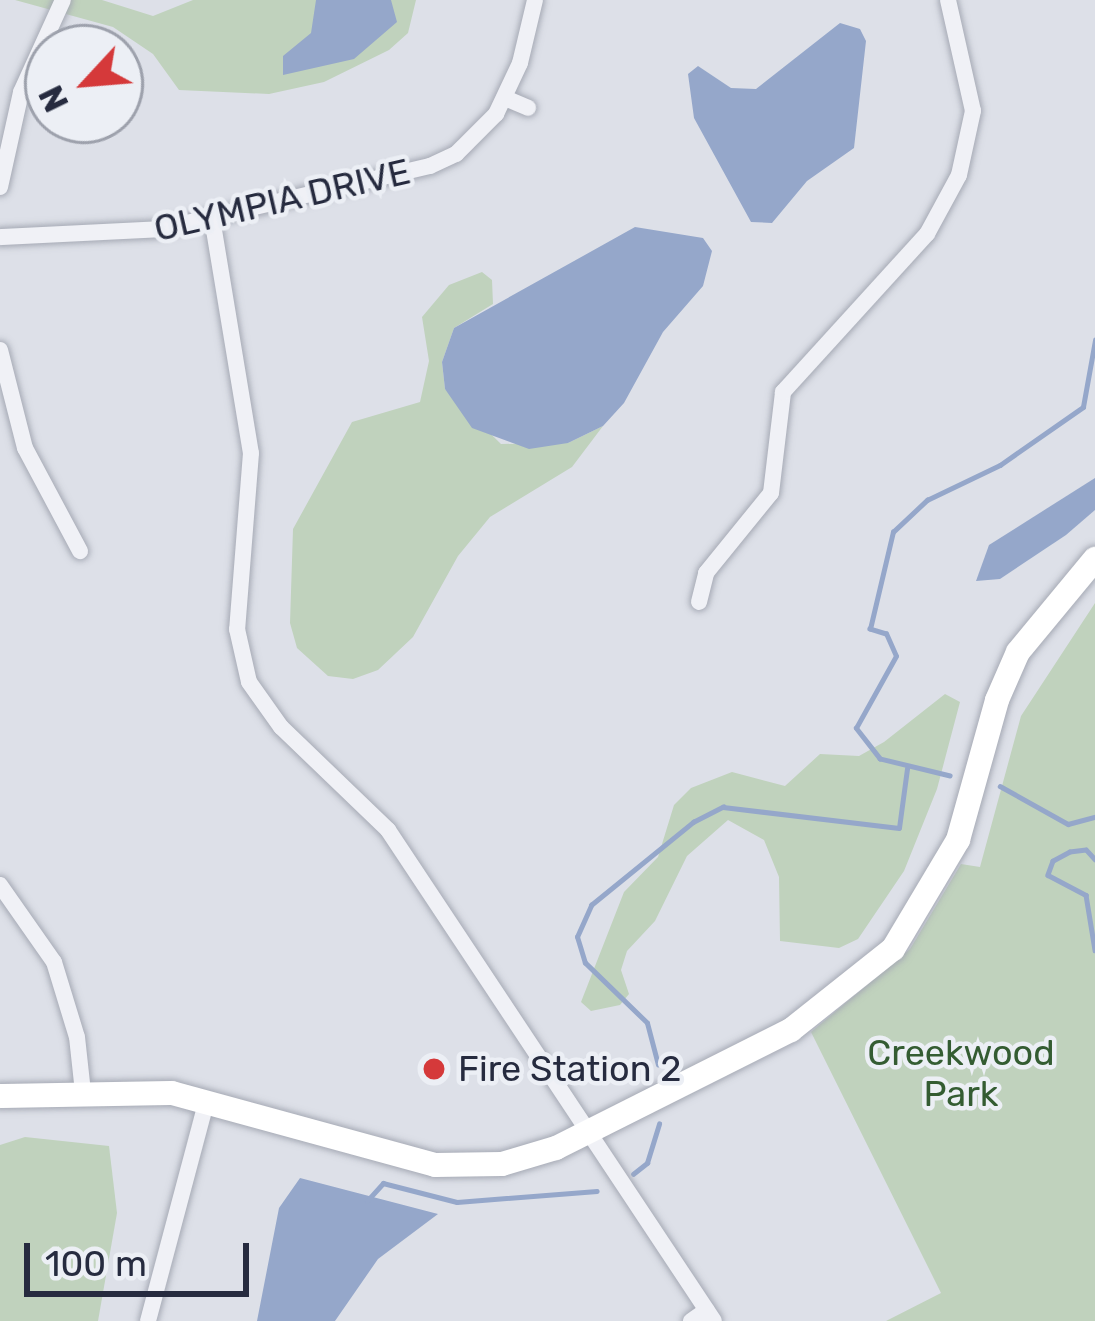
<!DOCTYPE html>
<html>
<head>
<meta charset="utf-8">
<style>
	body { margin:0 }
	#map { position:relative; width:1095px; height:1321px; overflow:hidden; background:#dde0e8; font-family:Rubik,sans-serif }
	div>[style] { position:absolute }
	.green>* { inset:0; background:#c0d2bd }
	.water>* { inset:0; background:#95a7ca }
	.stream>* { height:4.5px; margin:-2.25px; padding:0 2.25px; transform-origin:2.25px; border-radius:2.25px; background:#95a7ca }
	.roads { filter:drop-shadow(0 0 3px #a6aab5) drop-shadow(0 0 3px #a6aab5) }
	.street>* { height:16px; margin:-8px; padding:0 8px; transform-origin:8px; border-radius:8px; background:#f0f1f6 }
	.secondary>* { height:24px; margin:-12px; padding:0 12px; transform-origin:12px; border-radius:12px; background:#fff }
	.dots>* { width:33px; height:33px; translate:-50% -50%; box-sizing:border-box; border:6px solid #eceff5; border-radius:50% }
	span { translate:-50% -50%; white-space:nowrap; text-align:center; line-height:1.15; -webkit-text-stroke:9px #eceff5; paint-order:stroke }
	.street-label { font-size:36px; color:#262b3f }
	.park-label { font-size:36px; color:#345c32 }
	.poi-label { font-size:36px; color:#262b3f }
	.left { translate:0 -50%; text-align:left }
	.north { position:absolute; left:24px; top:24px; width:120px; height:120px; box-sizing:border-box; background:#eceff5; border:3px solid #9da1ac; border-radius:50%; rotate:244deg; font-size:33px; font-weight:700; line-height:48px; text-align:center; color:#262b3f }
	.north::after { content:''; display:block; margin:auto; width:42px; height:54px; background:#d5393a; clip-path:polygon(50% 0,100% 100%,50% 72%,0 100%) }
	.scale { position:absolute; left:24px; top:1243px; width:225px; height:54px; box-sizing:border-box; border:6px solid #262b3f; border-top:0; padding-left:15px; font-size:36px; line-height:42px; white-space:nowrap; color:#262b3f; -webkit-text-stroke:9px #eceff5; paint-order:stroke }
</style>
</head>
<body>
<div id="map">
	<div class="green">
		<i style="clip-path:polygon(15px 0,102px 0,153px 16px,193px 0,416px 0,408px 33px,389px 50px,324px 82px,269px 94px,179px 90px,153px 54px,113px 27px)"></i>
		<i style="clip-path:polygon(482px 272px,492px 280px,493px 304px,454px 328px,442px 362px,445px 389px,501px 444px,568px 443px,603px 426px,572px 467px,490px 517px,458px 556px,413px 637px,378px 670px,353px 679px,328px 676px,297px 648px,290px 623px,293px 529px,352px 422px,420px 402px,429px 361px,422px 317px,449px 285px)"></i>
		<i style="clip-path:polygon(1095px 603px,1095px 1321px,886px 1321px,941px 1293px,811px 1032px,910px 949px,961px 864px,980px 867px,1021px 716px)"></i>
		<i style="clip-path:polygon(945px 694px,960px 702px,937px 789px,904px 871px,858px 939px,839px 948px,780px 941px,779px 877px,764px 840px,728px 820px,687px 856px,655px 921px,627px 951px,621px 970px,629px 994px,620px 1005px,591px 1011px,581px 1002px,624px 892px,658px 857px,674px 805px,691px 788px,732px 772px,785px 786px,820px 754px,859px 756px,884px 742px)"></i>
		<i style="clip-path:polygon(25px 1137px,109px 1146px,117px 1213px,98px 1321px,0 1321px,0 1145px)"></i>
	</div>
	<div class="water">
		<i style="clip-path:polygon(316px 0,391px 0,397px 22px,354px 59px,283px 75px,283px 56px,311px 33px)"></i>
		<i style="clip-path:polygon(840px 23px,860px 29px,866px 41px,854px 148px,807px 181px,772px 223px,751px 222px,694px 118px,688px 74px,698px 66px,731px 88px,756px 89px)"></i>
		<i style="clip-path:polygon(635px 227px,703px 238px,712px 251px,703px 286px,663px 332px,624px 403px,603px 426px,568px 443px,529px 449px,472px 428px,445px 389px,442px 362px,454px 328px)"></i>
		<i style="clip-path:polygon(1095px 478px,1095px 510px,1066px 535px,1000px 579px,976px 581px,989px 545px)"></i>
		<i style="clip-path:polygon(300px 1178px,438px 1214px,378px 1259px,335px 1321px,257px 1321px,279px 1208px)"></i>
	</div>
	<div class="stream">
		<i style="left:950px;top:776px;width:72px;rotate:-166.3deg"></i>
		<i style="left:880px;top:759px;width:39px;rotate:-128deg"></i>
		<i style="left:856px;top:728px;width:82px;rotate:-60.9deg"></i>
		<i style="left:896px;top:656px;width:24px;rotate:-114deg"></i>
		<i style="left:886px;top:634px;width:17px;rotate:-163deg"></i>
		<i style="left:870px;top:629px;width:100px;rotate:-76.7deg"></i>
		<i style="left:893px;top:532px;width:47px;rotate:-43.3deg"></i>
		<i style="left:927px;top:500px;width:81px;rotate:-25.6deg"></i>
		<i style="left:1000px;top:465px;width:101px;rotate:-34.9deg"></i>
		<i style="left:1083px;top:407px;width:68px;rotate:-79.8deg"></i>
		<i style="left:1000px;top:786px;width:78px;rotate:29.2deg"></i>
		<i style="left:1068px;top:824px;width:28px;rotate:-15deg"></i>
		<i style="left:1095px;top:860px;width:13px;rotate:-132deg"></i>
		<i style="left:1086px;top:850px;width:16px;rotate:173deg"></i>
		<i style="left:1070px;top:852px;width:19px;rotate:152deg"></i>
		<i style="left:1053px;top:861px;width:15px;rotate:110deg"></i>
		<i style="left:1048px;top:875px;width:43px;rotate:27.8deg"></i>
		<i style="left:1086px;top:895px;width:56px;rotate:80.7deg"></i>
		<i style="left:658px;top:1065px;width:43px;rotate:-104.7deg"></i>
		<i style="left:647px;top:1023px;width:86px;rotate:-135.9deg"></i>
		<i style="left:585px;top:963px;width:27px;rotate:-107deg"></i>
		<i style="left:577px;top:937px;width:35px;rotate:-66deg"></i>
		<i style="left:591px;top:905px;width:132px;rotate:-39.1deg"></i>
		<i style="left:693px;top:822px;width:34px;rotate:-27deg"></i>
		<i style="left:723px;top:807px;width:177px;rotate:6.8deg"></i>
		<i style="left:899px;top:828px;width:60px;rotate:-82.3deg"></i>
		<i style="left:633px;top:1174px;width:18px;rotate:-38deg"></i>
		<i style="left:647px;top:1163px;width:41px;rotate:-72.9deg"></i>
		<i style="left:367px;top:1201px;width:24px;rotate:-48deg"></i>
		<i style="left:383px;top:1183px;width:76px;rotate:14.4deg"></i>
		<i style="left:457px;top:1202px;width:140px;rotate:-4.5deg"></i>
	</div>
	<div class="roads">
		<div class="street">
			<i style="left:505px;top:98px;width:25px;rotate:23deg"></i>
			<i style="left:0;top:187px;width:97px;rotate:-77.5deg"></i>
			<i style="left:21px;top:92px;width:101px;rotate:-65.5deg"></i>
			<i style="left:212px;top:218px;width:238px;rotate:80.6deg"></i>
			<i style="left:251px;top:453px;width:177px;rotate:94.5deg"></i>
			<i style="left:237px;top:629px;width:54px;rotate:77.2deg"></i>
			<i style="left:249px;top:682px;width:55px;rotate:54.6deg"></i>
			<i style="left:281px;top:727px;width:149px;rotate:43.9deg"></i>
			<i style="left:388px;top:830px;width:589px;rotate:56.42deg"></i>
			<i style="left:0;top:237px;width:161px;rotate:-2.8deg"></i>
			<i style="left:161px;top:229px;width:276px;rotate:-13.2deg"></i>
			<i style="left:430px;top:166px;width:29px;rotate:-25deg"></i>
			<i style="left:456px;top:154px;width:57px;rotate:-45deg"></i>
			<i style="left:496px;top:114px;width:56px;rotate:-64.8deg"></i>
			<i style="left:520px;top:63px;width:65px;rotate:-76.6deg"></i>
			<i style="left:0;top:350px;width:101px;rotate:75.7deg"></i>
			<i style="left:25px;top:448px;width:117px;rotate:61.9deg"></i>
			<i style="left:699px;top:602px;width:30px;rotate:-76deg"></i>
			<i style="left:706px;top:573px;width:103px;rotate:-50.9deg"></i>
			<i style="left:771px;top:493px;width:102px;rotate:-83.2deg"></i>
			<i style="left:783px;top:392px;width:214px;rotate:-47.7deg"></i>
			<i style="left:927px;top:234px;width:67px;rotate:-61.5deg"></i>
			<i style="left:959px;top:175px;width:66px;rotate:-77.7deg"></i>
			<i style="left:973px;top:111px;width:114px;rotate:-102.7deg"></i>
			<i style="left:0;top:885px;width:94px;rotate:55deg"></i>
			<i style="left:54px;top:962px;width:78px;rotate:73deg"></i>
			<i style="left:77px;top:1037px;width:55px;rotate:83.8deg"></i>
			<i style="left:148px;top:1321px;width:229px;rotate:-75.1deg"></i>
			<i style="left:691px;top:1321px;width:19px;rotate:-35deg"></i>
		</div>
		<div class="secondary">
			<i style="left:0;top:1096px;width:172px;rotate:-1deg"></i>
			<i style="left:172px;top:1093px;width:273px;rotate:15.3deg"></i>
			<i style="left:435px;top:1165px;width:67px;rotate:-0.9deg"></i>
			<i style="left:502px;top:1164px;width:56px;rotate:-16.5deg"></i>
			<i style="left:556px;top:1148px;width:263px;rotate:-26.7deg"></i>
			<i style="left:791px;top:1030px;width:130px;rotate:-38.5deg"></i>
			<i style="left:893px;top:949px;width:127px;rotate:-59.2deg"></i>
			<i style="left:958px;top:840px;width:145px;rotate:-74.4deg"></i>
			<i style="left:997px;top:700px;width:52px;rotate:-66.4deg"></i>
			<i style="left:1018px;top:652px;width:121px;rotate:-50.4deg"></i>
		</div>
	</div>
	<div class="dots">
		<i style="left:434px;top:1069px;background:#d5393a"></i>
	</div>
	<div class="street-label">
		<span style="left:282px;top:200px;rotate:-13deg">OLYMPIA DRIVE</span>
	</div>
	<div class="park-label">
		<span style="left:961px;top:1073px">Creekwood<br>Park</span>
	</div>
	<div class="poi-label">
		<span class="left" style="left:458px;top:1069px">Fire Station 2</span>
	</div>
	<div class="north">N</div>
	<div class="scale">100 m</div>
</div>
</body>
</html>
